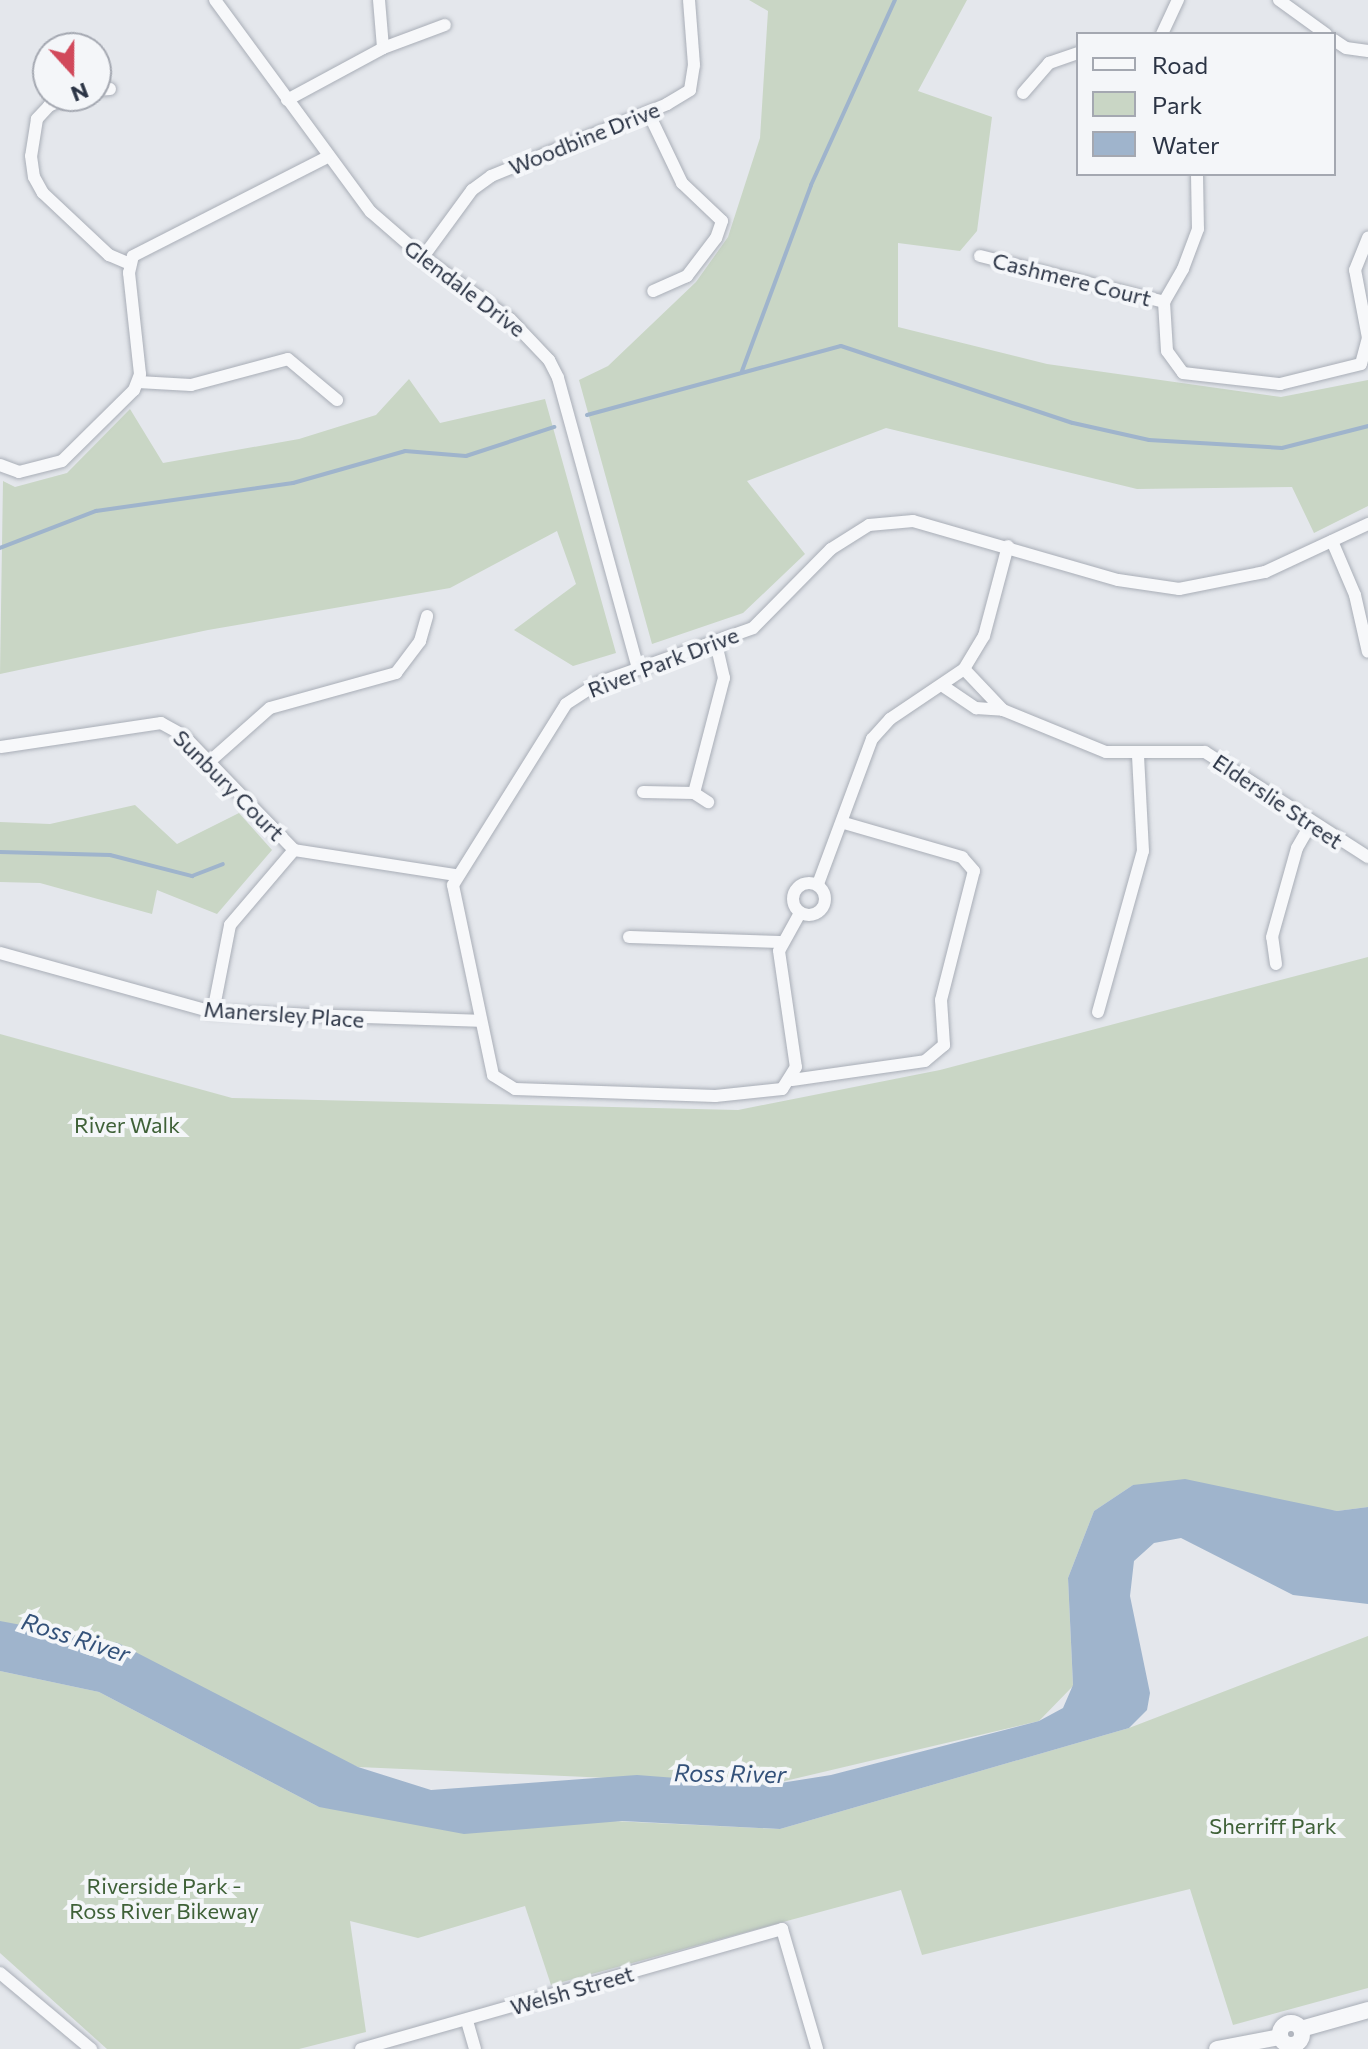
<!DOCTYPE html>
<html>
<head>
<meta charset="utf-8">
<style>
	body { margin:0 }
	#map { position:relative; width:1368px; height:2049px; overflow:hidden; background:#e4e7ec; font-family:Commissioner,sans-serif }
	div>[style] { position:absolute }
	.green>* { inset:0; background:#c9d6c5 }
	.water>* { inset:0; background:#9fb4cc }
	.stream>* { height:4px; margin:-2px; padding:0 2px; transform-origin:2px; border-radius:2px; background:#9fb4cc }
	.roads { filter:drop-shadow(0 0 2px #a9aeb7) drop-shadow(0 0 2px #a9aeb7) }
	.minor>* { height:12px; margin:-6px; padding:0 6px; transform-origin:6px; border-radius:6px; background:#f7f8fa }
	.minor>.ring { margin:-6px; padding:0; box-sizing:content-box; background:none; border:12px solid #f7f8fa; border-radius:50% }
	.tertiary>* { height:16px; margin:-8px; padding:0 8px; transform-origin:8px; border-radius:8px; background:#f7f8fa }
	.tertiary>.ring { margin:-8px; padding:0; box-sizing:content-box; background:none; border:16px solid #f7f8fa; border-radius:50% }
	span { translate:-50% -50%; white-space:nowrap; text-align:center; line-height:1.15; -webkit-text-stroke:8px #f4f6f9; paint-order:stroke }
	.street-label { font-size:22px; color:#2b3445 }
	.park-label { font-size:22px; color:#3f6138 }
	.water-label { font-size:24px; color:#34527a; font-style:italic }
	.legend { position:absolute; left:1076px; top:32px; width:260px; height:144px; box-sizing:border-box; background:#f4f6f9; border:2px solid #a4a8b1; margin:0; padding:10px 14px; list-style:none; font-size:24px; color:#2b3445 }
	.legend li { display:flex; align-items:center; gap:16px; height:40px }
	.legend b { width:40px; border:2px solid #a4a8b1 }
	.north { position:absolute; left:32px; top:32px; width:80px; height:80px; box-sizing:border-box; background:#f4f6f9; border:2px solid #a4a8b1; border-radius:50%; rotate:159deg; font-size:22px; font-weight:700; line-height:32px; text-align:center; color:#2b3445 }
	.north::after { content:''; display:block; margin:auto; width:28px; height:36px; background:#d1495b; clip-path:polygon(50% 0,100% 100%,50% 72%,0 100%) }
</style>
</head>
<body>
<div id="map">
	<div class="green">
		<i style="clip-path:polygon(749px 0,967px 0,918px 91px,992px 117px,977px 231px,960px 251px,898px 243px,898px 327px,1047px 364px,1281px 397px,1368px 380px,1368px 506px,1314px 533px,1292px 487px,1137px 489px,886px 428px,747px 481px,805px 554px,743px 613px,652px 644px,579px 380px,608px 366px,696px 282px,728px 237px,760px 138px,768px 11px)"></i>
		<i style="clip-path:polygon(409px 379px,440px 423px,545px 399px,616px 653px,573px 666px,514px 630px,576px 584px,557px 531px,450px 588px,208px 630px,0 674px,3px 481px,15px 487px,67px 473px,130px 409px,163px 463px,299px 439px,376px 415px)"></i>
		<i style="clip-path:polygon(135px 805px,177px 844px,239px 813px,272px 850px,217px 914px,157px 890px,152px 914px,40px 883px,0 882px,0 822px,50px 824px)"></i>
		<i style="clip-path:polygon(1368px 957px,1368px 1507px,1337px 1511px,1133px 1485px,1094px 1511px,1068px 1578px,1073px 1686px,1039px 1721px,768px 1785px,358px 1767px,0 1622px,0 1034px,232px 1098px,738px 1110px,940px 1070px)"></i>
		<i style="clip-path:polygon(1368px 1636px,1368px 1988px,1233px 2025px,1190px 1889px,922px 1955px,901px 1890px,551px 1985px,525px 1906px,418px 1938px,350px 1921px,366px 2032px,299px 2049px,107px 2049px,0 1953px,0 1671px,99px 1692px,319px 1807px,780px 1829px,1129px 1728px)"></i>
	</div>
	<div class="water">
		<i style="clip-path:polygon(1185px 1479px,1337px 1511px,1368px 1507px,1368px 1604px,1293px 1595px,1181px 1538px,1154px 1543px,1134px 1561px,1130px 1596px,1150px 1693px,1147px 1710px,1129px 1728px,780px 1829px,622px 1821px,464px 1834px,319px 1807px,99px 1692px,0 1671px,0 1621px,118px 1643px,358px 1767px,431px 1790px,637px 1775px,768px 1785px,831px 1775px,1039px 1721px,1063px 1708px,1073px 1685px,1068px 1578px,1094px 1511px,1133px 1485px)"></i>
	</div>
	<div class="stream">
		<i style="left:742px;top:371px;width:198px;rotate:-69.6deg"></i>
		<i style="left:811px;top:185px;width:203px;rotate:-65.6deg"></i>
		<i style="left:587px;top:415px;width:263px;rotate:-15.2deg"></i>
		<i style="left:841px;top:346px;width:244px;rotate:18.4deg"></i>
		<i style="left:1073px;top:423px;width:78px;rotate:12.6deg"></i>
		<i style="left:1149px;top:440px;width:133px;rotate:3.4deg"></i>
		<i style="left:1282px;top:448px;width:89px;rotate:-14.3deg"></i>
		<i style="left:0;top:548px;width:103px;rotate:-21.1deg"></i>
		<i style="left:96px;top:511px;width:199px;rotate:-8.1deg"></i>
		<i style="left:293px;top:483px;width:116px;rotate:-15.9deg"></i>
		<i style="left:405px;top:451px;width:61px;rotate:4.7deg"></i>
		<i style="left:466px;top:456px;width:93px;rotate:-18.2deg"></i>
		<i style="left:0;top:852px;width:110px;rotate:1.6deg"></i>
		<i style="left:110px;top:855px;width:85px;rotate:14.4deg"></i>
		<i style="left:192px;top:876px;width:33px;rotate:-21deg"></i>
	</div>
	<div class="roads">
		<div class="minor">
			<i style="left:215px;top:0;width:263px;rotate:53.7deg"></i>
			<i style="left:371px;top:212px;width:69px;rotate:40.9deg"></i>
			<i style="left:423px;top:257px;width:107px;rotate:35.5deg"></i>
			<i style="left:510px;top:319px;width:57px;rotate:46.4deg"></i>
			<i style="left:549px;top:360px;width:20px;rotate:63deg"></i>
			<i style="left:558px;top:378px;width:301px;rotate:74.6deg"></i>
			<i style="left:379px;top:0;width:48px;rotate:85.2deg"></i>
			<i style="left:1279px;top:0;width:58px;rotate:35.9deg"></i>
			<i style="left:1162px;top:34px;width:38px;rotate:-65deg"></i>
			<i style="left:1334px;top:40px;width:14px;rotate:34deg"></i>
			<i style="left:1346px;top:48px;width:22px;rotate:8deg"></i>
			<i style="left:96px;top:90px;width:14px;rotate:-4deg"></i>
			<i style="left:1023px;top:93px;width:40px;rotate:-49deg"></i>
			<i style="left:1049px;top:63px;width:31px;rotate:-19deg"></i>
			<i style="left:72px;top:96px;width:25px;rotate:157deg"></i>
			<i style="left:49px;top:106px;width:18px;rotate:133deg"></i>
			<i style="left:37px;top:119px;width:37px;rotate:99deg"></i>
			<i style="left:31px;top:156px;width:21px;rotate:82deg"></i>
			<i style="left:34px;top:177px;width:18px;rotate:61deg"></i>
			<i style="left:43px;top:193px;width:91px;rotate:43.2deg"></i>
			<i style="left:109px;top:255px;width:21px;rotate:23deg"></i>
			<i style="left:287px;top:100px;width:109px;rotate:-28.4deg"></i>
			<i style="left:383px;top:48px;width:66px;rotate:-20.4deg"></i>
			<i style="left:648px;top:112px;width:79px;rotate:64.4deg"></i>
			<i style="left:682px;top:183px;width:55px;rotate:43.5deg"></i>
			<i style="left:722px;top:221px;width:18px;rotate:109deg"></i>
			<i style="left:716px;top:238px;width:48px;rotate:127.3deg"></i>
			<i style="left:687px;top:276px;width:37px;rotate:156deg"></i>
			<i style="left:1197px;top:174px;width:55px;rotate:89deg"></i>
			<i style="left:1198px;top:229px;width:43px;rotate:110.6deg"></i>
			<i style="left:1183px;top:269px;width:38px;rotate:120deg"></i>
			<i style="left:1164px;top:302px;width:49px;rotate:86.5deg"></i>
			<i style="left:1167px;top:351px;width:27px;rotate:54deg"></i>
			<i style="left:1183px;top:373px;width:98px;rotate:6.5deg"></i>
			<i style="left:1280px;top:384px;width:83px;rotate:-13.9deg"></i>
			<i style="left:1361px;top:364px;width:27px;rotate:-75deg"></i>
			<i style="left:1368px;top:338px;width:69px;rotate:-100.8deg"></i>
			<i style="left:1355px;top:270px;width:35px;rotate:-68deg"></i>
			<i style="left:980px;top:256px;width:190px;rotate:14deg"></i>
			<i style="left:423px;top:257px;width:83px;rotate:-53.8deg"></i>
			<i style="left:472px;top:190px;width:24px;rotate:-36deg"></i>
			<i style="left:491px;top:176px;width:190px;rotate:-22.2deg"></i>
			<i style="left:667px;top:104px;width:27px;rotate:-31deg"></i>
			<i style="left:690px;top:90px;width:25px;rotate:-81deg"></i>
			<i style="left:694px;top:65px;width:65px;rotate:-94.4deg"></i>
			<i style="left:138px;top:382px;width:53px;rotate:3.2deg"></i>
			<i style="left:191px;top:385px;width:100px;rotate:-15deg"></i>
			<i style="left:288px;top:359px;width:64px;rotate:39.9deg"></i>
			<i style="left:0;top:465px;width:20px;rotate:20deg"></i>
			<i style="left:19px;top:472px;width:44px;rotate:-14.3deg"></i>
			<i style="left:62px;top:461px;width:101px;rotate:-44.6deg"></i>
			<i style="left:134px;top:390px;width:17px;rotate:-69deg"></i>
			<i style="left:140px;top:374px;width:102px;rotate:-96.2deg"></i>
			<i style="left:129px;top:273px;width:17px;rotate:-77deg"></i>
			<i style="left:133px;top:256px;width:218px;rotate:-27deg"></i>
			<i style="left:1332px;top:541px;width:59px;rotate:66.9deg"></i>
			<i style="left:1355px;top:595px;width:58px;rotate:77.2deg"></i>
			<i style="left:964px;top:669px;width:57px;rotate:46.4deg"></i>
			<i style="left:943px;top:686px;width:40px;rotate:34deg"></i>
			<i style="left:976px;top:708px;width:27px;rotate:4deg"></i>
			<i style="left:1003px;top:710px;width:111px;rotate:22.2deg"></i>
			<i style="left:1106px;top:752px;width:99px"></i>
			<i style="left:1205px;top:752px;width:194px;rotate:32.8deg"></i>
			<i style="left:1px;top:747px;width:162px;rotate:-8.5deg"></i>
			<i style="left:161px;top:723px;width:26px;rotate:29deg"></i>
			<i style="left:184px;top:736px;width:158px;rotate:46deg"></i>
			<i style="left:294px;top:850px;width:163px;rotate:8.8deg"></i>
			<i style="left:209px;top:762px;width:81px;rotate:-41.5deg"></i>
			<i style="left:270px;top:708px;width:131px;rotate:-15.5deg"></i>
			<i style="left:396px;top:673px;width:40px;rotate:-53deg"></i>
			<i style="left:420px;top:641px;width:26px;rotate:-74deg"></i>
			<i style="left:643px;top:792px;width:51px;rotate:1.1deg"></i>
			<i style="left:694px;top:793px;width:17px;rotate:33deg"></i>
			<i style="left:694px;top:793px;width:119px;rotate:-75.4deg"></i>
			<i style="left:724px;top:678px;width:37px;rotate:-103deg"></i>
			<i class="ring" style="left:793px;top:883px;width:20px;height:20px"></i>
			<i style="left:818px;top:884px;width:155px;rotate:-69.6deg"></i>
			<i style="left:872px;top:739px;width:27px;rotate:-48deg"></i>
			<i style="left:890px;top:719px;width:89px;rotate:-34deg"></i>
			<i style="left:964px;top:669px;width:39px;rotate:-59deg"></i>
			<i style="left:984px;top:636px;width:93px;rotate:-75.1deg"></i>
			<i style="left:800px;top:913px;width:43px;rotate:118.9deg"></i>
			<i style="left:779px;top:951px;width:117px;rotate:81.7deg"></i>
			<i style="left:796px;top:1067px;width:26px;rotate:122deg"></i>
			<i style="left:782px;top:1089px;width:67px;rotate:174deg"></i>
			<i style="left:715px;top:1096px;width:200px;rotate:-178deg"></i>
			<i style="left:515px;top:1089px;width:26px;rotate:-148deg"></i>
			<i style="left:493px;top:1075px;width:194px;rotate:-101.9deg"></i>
			<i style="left:453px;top:885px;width:213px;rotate:-58deg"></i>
			<i style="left:566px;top:704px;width:38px;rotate:-33deg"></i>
			<i style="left:598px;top:683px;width:164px;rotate:-19.5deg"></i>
			<i style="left:753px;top:628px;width:111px;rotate:-45.4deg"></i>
			<i style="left:831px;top:549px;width:45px;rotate:-32.3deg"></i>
			<i style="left:869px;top:525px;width:44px;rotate:-5.2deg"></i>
			<i style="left:913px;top:521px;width:213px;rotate:16.1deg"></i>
			<i style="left:1118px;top:580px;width:62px;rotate:8.4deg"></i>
			<i style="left:1179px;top:589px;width:88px;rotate:-11.2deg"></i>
			<i style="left:1265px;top:572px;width:114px;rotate:-25deg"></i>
			<i style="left:629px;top:937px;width:152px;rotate:1.9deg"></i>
			<i style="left:0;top:953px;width:221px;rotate:15.5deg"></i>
			<i style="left:213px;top:1012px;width:267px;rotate:1.9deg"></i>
			<i style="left:1276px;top:964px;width:27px;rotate:-98deg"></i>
			<i style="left:1272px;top:937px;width:92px;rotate:-74.3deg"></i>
			<i style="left:1297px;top:848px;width:28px;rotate:-60deg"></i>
			<i style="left:213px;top:1012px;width:89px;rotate:-78.9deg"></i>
			<i style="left:230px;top:925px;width:99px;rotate:-49.5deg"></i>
			<i style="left:1098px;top:1012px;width:167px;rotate:-74.4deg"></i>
			<i style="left:1143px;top:851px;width:96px;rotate:-93deg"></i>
			<i style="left:792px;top:1080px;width:134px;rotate:-8.1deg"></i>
			<i style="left:925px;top:1061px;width:25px;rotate:-40deg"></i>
			<i style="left:944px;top:1045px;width:45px;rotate:-93.8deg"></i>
			<i style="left:941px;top:1000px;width:133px;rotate:-75.7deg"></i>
			<i style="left:974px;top:871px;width:18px;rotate:-131deg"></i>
			<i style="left:962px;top:857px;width:123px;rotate:-163.9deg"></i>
			<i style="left:0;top:1973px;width:119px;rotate:39.9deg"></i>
			<i style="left:467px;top:2021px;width:29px;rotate:74deg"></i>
			<i style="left:1294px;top:2044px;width:6px;rotate:59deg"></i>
			<i style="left:361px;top:2049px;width:438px;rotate:-15.9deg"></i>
			<i style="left:782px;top:1929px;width:125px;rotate:73.7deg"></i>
		</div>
		<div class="tertiary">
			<i class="ring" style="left:1280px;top:2023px;width:6px;height:6px"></i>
			<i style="left:1301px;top:2029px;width:70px;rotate:-15.8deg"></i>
			<i style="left:1217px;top:2049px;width:64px;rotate:-10.8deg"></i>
		</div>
	</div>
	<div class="street-label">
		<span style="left:584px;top:138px;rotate:-22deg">Woodbine Drive</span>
		<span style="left:1072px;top:279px;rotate:14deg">Cashmere Court</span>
		<span style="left:465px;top:288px;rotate:37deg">Glendale Drive</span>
		<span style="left:663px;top:662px;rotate:-21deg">River Park Drive</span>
		<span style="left:229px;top:785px;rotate:45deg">Sunbury Court</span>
		<span style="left:1278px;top:801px;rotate:34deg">Elderslie Street</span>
		<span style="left:284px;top:1014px;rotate:4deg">Manersley Place</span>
		<span style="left:572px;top:1990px;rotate:-16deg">Welsh Street</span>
	</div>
	<div class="park-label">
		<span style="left:127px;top:1125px">River Walk</span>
		<span style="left:1273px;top:1826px">Sherriff Park</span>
		<span style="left:164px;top:1898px">Riverside Park -<br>Ross River Bikeway</span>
	</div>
	<div class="water-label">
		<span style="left:76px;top:1637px;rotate:18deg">Ross River</span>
		<span style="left:730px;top:1773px;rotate:1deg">Ross River</span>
	</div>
	<ul class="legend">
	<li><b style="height:10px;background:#f7f8fa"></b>Road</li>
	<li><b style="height:22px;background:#c9d6c5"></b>Park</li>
	<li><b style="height:22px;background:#9fb4cc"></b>Water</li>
	</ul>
	<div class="north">N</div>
</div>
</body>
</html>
